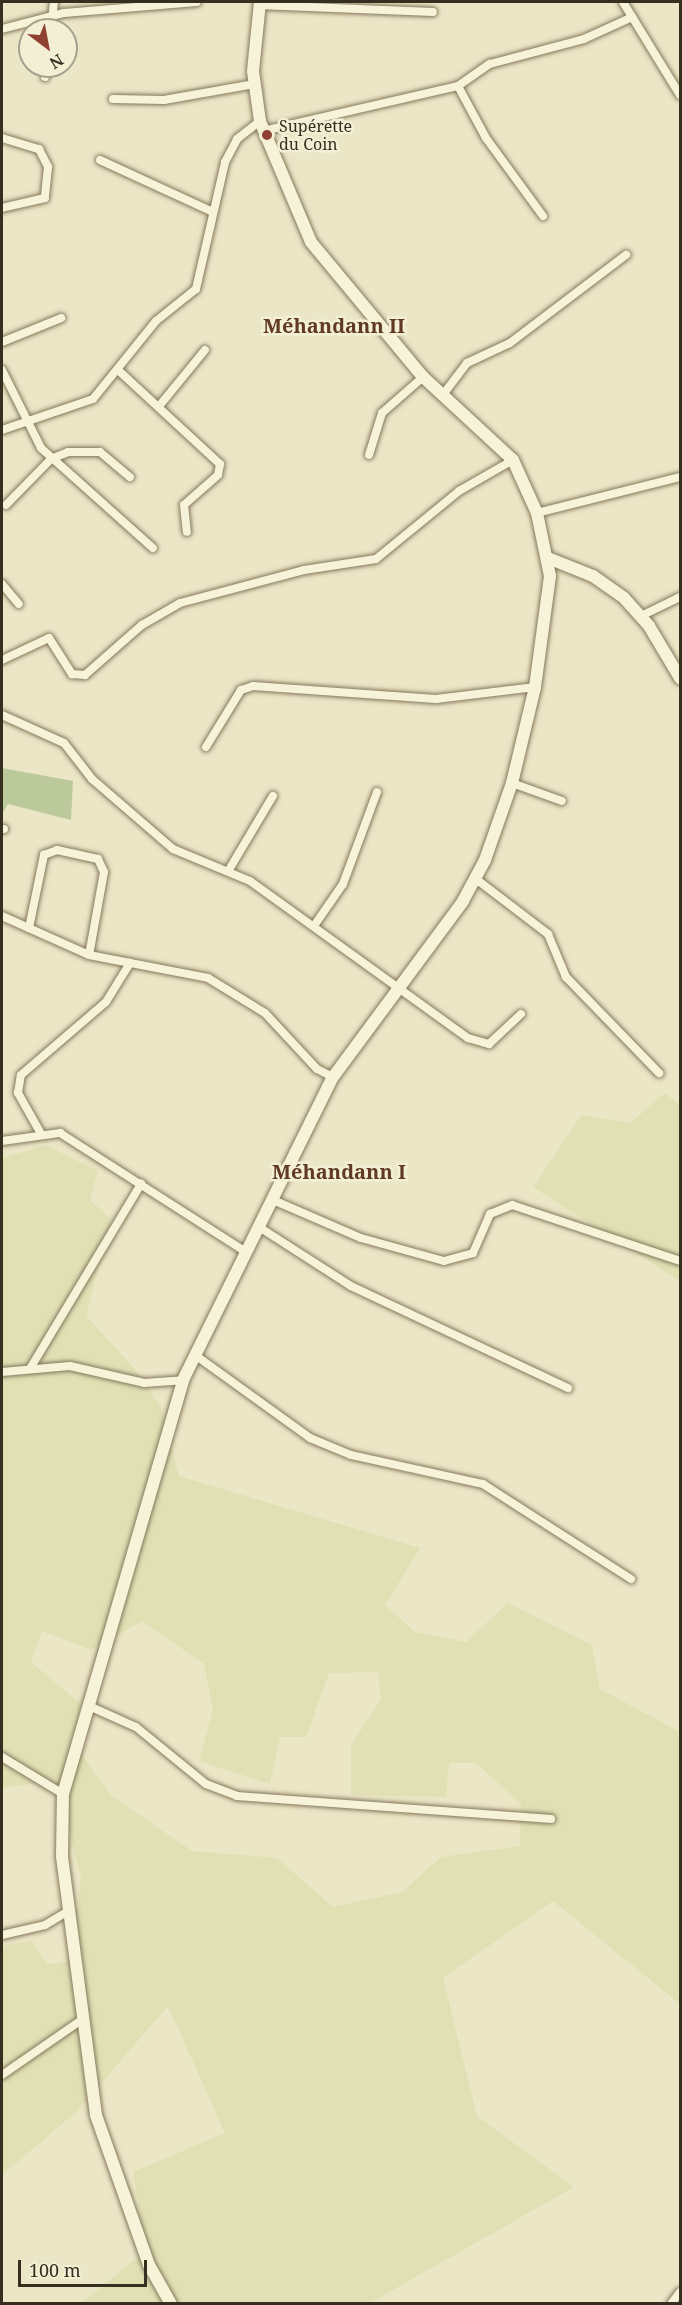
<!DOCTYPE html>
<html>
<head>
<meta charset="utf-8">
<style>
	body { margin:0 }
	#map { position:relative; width:682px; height:2305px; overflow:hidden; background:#ebe6c6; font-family:"Noto Serif",serif }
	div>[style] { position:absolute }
	.farmland>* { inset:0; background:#e0e0b4 }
	.green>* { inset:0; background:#bbc99b }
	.roads { filter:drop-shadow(0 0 2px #85795d) drop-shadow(0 0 2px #85795d) }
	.street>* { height:8px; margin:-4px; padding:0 4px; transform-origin:4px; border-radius:4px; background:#f6f3d9 }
	.secondary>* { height:12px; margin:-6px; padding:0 6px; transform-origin:6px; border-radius:6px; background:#f6f3d9 }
	.dots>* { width:16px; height:16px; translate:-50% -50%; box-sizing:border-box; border:3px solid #f3efd5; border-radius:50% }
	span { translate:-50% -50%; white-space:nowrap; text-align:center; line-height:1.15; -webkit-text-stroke:5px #f3efd5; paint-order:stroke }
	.poi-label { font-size:16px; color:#362f20 }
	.left { translate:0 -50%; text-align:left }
	.quarter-label { font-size:20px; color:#603a22; font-weight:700 }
	.frame { position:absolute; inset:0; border:3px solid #362f20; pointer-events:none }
	.north { position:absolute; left:18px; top:18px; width:60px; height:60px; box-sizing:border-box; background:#f3efd5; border:2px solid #a7a28d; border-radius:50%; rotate:148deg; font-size:16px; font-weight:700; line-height:24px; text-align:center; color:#362f20 }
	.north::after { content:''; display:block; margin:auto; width:21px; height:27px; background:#904131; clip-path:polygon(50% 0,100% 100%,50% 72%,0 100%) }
	.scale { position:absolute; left:18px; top:2260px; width:129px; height:27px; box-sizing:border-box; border:3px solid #362f20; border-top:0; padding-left:8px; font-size:18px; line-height:21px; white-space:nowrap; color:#362f20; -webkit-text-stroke:4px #f3efd5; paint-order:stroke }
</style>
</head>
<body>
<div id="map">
	<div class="farmland">
		<i style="clip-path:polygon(665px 1093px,680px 1105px,680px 1281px,533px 1187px,581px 1115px,630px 1123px)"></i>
		<i style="clip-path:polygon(evenodd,46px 1145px,98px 1171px,90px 1200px,111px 1219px,86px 1316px,133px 1367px,162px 1409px,179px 1476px,420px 1548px,385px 1605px,415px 1632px,466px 1642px,508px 1603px,592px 1645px,600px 1689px,680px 1732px,680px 2004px,553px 1901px,443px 1978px,477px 2116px,574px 2187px,370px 2303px,81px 2303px,146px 2251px,133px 2172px,225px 2133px,168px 2006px,76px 2112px,2px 2175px,2px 1946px,31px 1941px,47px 1964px,72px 1961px,81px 1877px,60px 1796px,36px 1783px,2px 1788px,2px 1158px,46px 1145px,142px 1621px,204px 1664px,213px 1710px,199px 1761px,270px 1784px,280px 1737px,306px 1737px,329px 1673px,378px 1672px,381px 1699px,351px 1745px,351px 1795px,446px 1797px,449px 1763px,476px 1763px,521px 1804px,520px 1846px,441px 1857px,402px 1892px,333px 1907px,277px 1858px,192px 1851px,112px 1796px,71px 1740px,81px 1704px,31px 1662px,42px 1631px,91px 1650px,142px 1621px)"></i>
	</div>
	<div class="green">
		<i style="clip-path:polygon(2px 768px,73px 781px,71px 820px,8px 804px,2px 814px)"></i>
	</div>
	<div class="roads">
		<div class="street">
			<i style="left:623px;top:2px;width:109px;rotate:58.5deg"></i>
			<i style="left:259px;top:5px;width:174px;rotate:2.3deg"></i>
			<i style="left:2px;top:29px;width:64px;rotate:-14.5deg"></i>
			<i style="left:64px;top:13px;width:133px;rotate:-4.7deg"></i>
			<i style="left:51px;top:30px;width:28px;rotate:-84deg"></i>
			<i style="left:45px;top:77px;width:11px;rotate:-80deg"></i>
			<i style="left:113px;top:99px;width:51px;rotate:1.1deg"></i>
			<i style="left:164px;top:100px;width:92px;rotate:-10deg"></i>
			<i style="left:263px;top:131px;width:200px;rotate:-13deg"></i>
			<i style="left:2px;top:138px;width:39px;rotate:17deg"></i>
			<i style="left:39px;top:149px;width:20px;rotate:63deg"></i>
			<i style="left:48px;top:167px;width:31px;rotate:96deg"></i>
			<i style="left:45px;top:198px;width:44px;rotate:166.9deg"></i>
			<i style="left:100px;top:160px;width:124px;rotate:24.7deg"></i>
			<i style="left:543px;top:216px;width:97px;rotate:-126.2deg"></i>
			<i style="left:486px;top:138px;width:59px;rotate:-118.3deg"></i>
			<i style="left:458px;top:86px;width:39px;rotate:-35deg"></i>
			<i style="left:490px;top:64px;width:97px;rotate:-14.9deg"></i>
			<i style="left:584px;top:39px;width:53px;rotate:-24.6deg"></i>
			<i style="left:2px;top:342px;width:64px;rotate:-22.1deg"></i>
			<i style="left:2px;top:370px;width:87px;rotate:63.4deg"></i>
			<i style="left:41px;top:448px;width:150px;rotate:41.8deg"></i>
			<i style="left:118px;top:370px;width:139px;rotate:42.7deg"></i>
			<i style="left:220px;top:464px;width:11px;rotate:100deg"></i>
			<i style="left:218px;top:475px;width:45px;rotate:138.6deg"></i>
			<i style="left:184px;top:505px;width:27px;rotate:84deg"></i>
			<i style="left:442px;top:396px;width:41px;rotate:-52.9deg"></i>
			<i style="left:467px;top:363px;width:47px;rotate:-24.9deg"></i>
			<i style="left:510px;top:343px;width:146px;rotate:-37.2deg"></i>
			<i style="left:160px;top:405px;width:71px;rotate:-50.7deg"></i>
			<i style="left:2px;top:430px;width:96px;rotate:-18.8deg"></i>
			<i style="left:93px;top:399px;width:100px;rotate:-51.1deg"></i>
			<i style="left:156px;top:321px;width:51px;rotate:-38.7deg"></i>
			<i style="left:196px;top:289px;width:130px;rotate:-77.1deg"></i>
			<i style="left:225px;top:162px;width:26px;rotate:-62deg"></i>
			<i style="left:237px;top:139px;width:29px;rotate:-38deg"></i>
			<i style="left:369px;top:455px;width:44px;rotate:-72.8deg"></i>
			<i style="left:382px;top:413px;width:55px;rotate:-41.3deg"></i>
			<i style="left:6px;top:505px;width:64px;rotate:-45.6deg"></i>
			<i style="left:51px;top:459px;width:18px;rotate:-22deg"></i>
			<i style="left:68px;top:452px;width:32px"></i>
			<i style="left:100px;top:452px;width:39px;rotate:40deg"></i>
			<i style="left:537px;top:513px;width:147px;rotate:-14.1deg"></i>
			<i style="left:2px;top:584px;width:26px;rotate:50deg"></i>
			<i style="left:641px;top:616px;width:43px;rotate:-26deg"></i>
			<i style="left:2px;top:660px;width:52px;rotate:-25.1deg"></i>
			<i style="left:49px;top:638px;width:43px;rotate:57.4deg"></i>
			<i style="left:72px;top:674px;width:13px;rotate:4deg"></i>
			<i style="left:85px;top:675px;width:76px;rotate:-41.3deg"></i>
			<i style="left:142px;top:625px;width:44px;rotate:-30.1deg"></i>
			<i style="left:180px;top:603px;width:128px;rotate:-14.9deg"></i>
			<i style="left:304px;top:570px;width:73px;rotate:-8.7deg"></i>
			<i style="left:376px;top:559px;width:107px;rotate:-39.3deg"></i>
			<i style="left:459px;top:491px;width:62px;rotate:-29.9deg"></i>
			<i style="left:2px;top:715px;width:68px;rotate:24.3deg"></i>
			<i style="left:64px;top:743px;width:46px;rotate:52.1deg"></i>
			<i style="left:92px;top:779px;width:107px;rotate:40.8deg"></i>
			<i style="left:173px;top:849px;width:83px;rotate:22.6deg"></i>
			<i style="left:250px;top:881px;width:269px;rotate:35.8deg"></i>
			<i style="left:468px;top:1038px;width:22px;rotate:16deg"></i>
			<i style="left:489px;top:1044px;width:44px;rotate:-43.2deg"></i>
			<i style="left:206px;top:747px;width:67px;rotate:-58.4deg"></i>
			<i style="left:241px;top:690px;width:13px;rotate:-18deg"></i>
			<i style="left:253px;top:686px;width:183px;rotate:4.1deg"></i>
			<i style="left:436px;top:699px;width:100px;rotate:-6.9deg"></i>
			<i style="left:512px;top:783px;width:53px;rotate:19.8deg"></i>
			<i style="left:2px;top:829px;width:2px"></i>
			<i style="left:230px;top:868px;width:84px;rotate:-59.2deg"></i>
			<i style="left:476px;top:879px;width:91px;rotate:37.4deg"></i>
			<i style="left:548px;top:934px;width:47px;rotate:67.3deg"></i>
			<i style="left:566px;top:977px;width:134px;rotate:45.9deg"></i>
			<i style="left:2px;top:916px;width:95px;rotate:24.1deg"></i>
			<i style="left:89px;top:955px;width:121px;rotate:10.9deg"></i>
			<i style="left:208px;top:978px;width:67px;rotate:31.6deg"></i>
			<i style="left:265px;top:1013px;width:76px;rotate:47.1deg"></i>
			<i style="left:317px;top:1069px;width:18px;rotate:27deg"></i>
			<i style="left:316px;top:923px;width:47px;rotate:-55.3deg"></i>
			<i style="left:343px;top:884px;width:98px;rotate:-69.7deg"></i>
			<i style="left:29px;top:928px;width:75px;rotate:-78.4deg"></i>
			<i style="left:44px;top:855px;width:14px;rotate:-21deg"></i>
			<i style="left:57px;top:850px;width:42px;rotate:12.4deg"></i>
			<i style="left:98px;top:859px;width:14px;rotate:65deg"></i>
			<i style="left:104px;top:872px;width:84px;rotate:100.2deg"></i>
			<i style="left:40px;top:1132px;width:45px;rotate:-119.4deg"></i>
			<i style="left:18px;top:1093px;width:18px;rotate:-81deg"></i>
			<i style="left:21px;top:1075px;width:112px;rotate:-40.7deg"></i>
			<i style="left:106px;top:1002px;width:46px;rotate:-58.4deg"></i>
			<i style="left:2px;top:1141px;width:59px;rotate:-7.9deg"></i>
			<i style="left:60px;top:1133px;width:221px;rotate:32.6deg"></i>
			<i style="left:273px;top:1200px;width:96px;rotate:23.4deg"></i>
			<i style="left:361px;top:1238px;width:86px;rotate:15.5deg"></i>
			<i style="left:444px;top:1261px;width:30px;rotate:-15deg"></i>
			<i style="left:473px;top:1253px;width:43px;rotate:-66.4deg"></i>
			<i style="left:490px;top:1214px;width:24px;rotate:-22deg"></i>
			<i style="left:512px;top:1205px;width:177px;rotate:18.4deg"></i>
			<i style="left:259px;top:1227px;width:109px;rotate:32.7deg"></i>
			<i style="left:351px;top:1286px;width:240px;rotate:25.2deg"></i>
			<i style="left:195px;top:1355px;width:142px;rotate:35.8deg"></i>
			<i style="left:310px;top:1438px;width:44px;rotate:22.5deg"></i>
			<i style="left:351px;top:1455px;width:135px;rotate:12.4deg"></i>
			<i style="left:483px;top:1484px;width:176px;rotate:32.7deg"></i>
			<i style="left:31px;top:1367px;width:214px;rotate:-59deg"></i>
			<i style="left:2px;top:1372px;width:68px;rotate:-5deg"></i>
			<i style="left:70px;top:1366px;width:76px;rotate:12.9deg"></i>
			<i style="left:144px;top:1383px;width:39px;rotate:-4deg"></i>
			<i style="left:89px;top:1706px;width:51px;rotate:24.1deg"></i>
			<i style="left:136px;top:1727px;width:90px;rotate:39.2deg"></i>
			<i style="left:206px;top:1784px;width:33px;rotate:21deg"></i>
			<i style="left:237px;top:1796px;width:315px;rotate:4.2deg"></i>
			<i style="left:2px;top:1757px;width:71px;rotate:31.2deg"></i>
			<i style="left:2px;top:1935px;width:44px;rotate:-13.1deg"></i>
			<i style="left:45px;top:1925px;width:29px;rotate:-31deg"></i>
			<i style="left:2px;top:2075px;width:98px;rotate:-34.7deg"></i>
			<i style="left:671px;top:2304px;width:15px;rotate:-53deg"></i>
		</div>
		<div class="secondary">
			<i style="left:548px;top:558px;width:48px;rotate:21.8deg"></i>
			<i style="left:593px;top:576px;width:38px;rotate:35deg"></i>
			<i style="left:624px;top:598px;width:38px;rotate:48deg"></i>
			<i style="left:649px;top:626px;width:61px;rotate:59.2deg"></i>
			<i style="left:171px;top:2304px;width:45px;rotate:-119.4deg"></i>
			<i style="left:149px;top:2265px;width:159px;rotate:-109.5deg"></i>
			<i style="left:96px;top:2115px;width:261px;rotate:-97.5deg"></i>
			<i style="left:62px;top:1856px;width:62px;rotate:-89.1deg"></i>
			<i style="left:63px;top:1794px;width:431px;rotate:-73.8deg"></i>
			<i style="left:183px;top:1380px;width:338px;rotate:-63.7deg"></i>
			<i style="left:333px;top:1077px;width:219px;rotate:-53.5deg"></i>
			<i style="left:463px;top:901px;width:47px;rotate:-61.8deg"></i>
			<i style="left:485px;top:860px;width:82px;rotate:-70.7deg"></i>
			<i style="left:512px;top:783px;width:99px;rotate:-76.5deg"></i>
			<i style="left:535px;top:687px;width:112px;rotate:-82.3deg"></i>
			<i style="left:550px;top:576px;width:64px;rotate:-101.7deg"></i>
			<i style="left:537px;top:513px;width:58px;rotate:-114.4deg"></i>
			<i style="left:513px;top:460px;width:122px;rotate:-137.3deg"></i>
			<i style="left:423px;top:377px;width:175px;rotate:-129.7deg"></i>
			<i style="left:311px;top:242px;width:131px;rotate:-112.9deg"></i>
			<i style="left:260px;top:121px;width:50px;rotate:-98deg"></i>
			<i style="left:253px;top:71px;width:69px;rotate:-84.2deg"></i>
		</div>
	</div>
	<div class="dots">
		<i style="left:267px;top:135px;background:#904131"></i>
	</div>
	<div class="poi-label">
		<span class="left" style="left:279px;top:135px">Supérette<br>du Coin</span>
	</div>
	<div class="quarter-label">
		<span style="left:334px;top:325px">Méhandann II</span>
		<span style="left:339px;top:1171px">Méhandann I</span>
	</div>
	<div class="frame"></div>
	<div class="north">N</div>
	<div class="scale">100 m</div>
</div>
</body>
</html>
